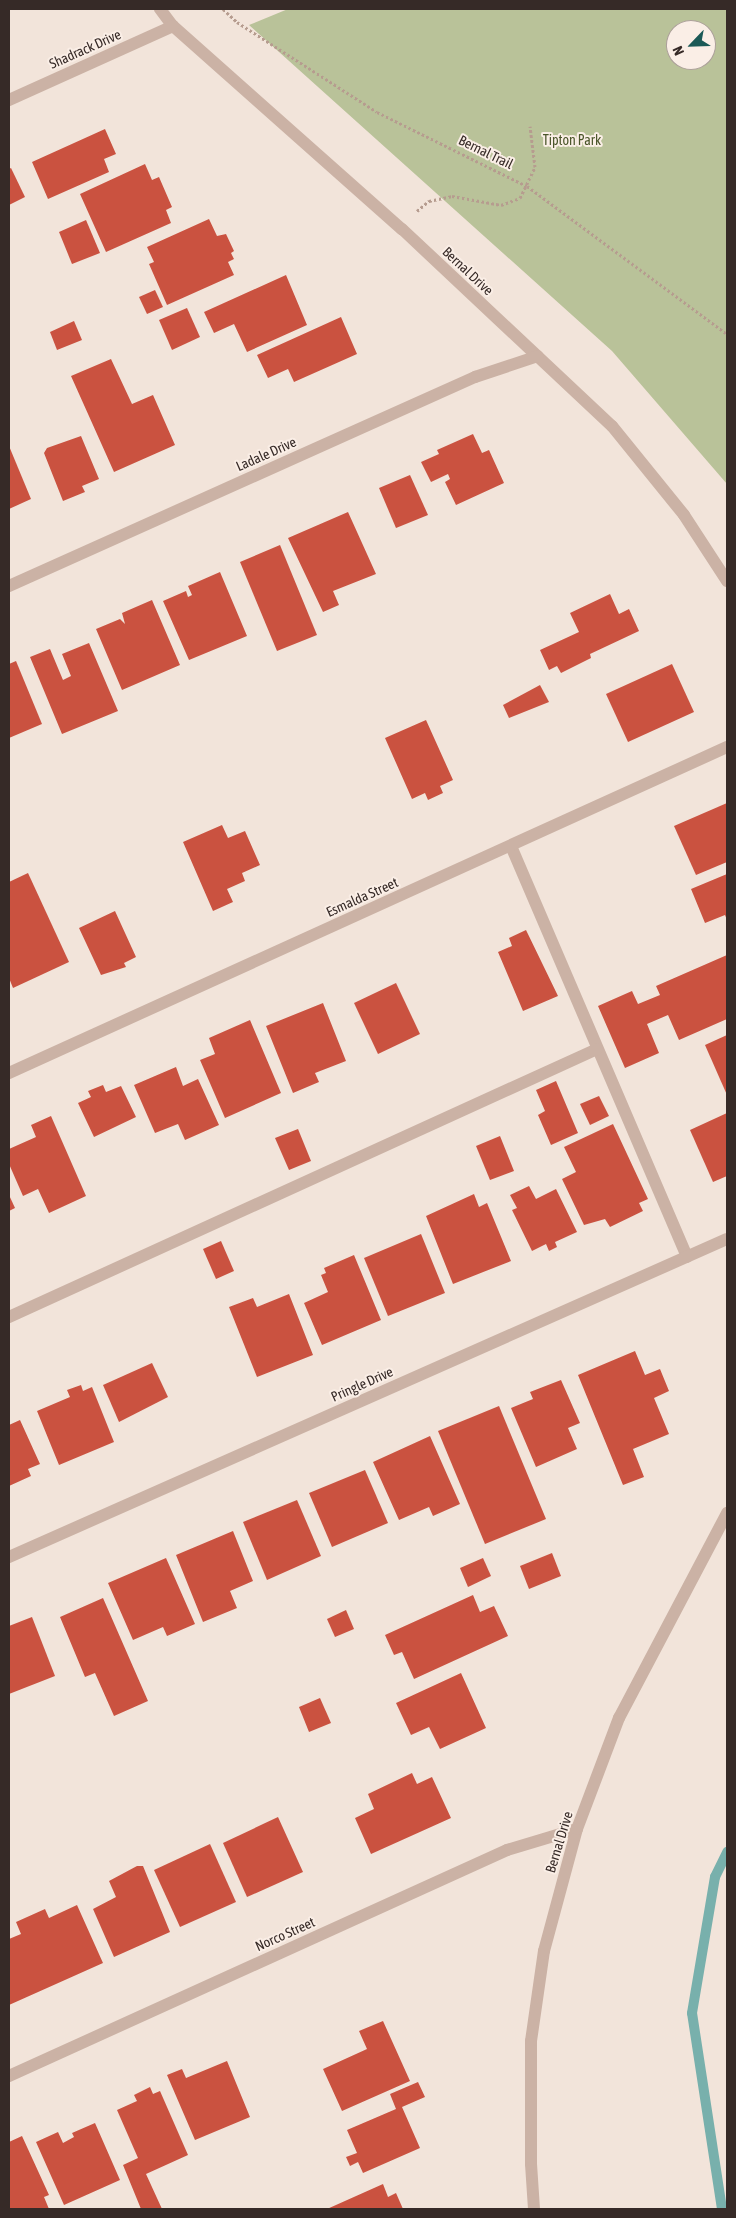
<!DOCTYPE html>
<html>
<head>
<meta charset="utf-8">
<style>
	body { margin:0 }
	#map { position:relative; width:736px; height:2218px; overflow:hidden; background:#f2e4da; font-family:"Asap Condensed",sans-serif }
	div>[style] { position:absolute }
	.green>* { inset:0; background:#b9c299 }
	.stream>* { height:10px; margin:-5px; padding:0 5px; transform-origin:5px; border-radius:5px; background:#78b0ac }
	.building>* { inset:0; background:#ca5240 }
	.path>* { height:3px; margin-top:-1.5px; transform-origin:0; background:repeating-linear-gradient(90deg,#b69c8f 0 2.5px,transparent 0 5px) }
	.minor>* { height:12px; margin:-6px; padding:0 6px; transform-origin:6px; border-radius:6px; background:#cbb2a5 }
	span { translate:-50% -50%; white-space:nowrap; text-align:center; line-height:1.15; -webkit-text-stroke:4px #faeee6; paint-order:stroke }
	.street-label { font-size:14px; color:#362a27 }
	.park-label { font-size:14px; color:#4a552a }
	.frame { position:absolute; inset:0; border:10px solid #362a27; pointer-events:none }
	.north { position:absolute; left:666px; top:20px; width:50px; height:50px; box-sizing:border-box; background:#faeee6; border:1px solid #aca09a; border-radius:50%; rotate:246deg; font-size:14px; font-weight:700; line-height:20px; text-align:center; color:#362a27 }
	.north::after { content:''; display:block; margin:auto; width:18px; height:22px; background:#1b5956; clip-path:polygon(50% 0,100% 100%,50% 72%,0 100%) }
</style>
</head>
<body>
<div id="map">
	<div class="green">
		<i style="clip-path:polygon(evenodd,288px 9px,727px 9px,727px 484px,612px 351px,249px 25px,288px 9px,676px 30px,706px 30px,706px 60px,676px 60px,676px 30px)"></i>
	</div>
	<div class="stream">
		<i style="left:722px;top:2209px;width:198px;rotate:-98.7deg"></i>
		<i style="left:692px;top:2013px;width:138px;rotate:-80.4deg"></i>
		<i style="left:715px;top:1877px;width:28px;rotate:-64deg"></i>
	</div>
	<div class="building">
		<i style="clip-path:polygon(105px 129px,116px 154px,104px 159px,109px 172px,48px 199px,32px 162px)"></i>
		<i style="clip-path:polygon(145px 164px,152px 180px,159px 177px,172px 207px,166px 210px,171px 223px,106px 252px,80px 194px)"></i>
		<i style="clip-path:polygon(11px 168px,25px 197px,9px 205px,9px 169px)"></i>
		<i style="clip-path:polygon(209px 219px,217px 236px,226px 234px,234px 251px,231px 253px,234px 259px,228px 262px,234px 275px,167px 305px,149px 264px,154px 262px,147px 247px)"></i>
		<i style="clip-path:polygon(86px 220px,100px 253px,72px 264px,59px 232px)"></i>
		<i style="clip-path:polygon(286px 275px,307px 325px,247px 352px,234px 324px,214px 333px,204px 312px)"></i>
		<i style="clip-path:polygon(155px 290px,163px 307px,147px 314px,139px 297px)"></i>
		<i style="clip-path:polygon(187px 308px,200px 337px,172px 350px,159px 320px)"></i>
		<i style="clip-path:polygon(341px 317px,357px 354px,294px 382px,288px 369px,268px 378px,257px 355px)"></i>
		<i style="clip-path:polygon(74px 321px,82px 340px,57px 350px,50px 332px)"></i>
		<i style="clip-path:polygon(111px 359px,132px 404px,153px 395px,175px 445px,114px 472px,71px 376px)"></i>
		<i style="clip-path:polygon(473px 434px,482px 453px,489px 450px,504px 483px,456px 505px,445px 482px,450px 479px,448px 474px,431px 482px,421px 462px,439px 454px,437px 450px)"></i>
		<i style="clip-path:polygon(81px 436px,99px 479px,82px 486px,85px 492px,63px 501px,44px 453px,47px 448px)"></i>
		<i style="clip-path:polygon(9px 446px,31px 499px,9px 509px)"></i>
		<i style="clip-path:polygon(410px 475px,428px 515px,396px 528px,379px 488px)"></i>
		<i style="clip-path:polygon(348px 512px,376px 574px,333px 591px,339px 605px,323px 612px,288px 538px)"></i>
		<i style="clip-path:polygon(280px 545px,317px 635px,277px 651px,240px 562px)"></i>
		<i style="clip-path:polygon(220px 572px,247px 636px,189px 660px,163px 601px,186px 591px,188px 597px,192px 595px,188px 586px)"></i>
		<i style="clip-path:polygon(610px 594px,619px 614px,629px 609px,639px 631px,590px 654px,591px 658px,561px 673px,557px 666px,549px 670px,540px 650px,579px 632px,570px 613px)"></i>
		<i style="clip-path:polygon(152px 600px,180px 665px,122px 690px,96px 629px,120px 619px,125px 624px,122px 613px)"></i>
		<i style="clip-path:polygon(89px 643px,118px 711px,62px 734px,30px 657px,50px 649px,63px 680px,71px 676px,62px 654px)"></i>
		<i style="clip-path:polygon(16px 661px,42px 724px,9px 738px,9px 664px)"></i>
		<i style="clip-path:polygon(672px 664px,694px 712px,628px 742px,606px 694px)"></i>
		<i style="clip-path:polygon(540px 685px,549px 702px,509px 718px,503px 705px)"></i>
		<i style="clip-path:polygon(426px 720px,453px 780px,440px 786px,443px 793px,428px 800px,425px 793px,412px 799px,385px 738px)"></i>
		<i style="clip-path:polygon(727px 803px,727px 862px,696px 875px,674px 826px)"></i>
		<i style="clip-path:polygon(222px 825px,228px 838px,245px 831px,260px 865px,242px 873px,245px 881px,227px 889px,233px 902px,213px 911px,183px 842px)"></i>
		<i style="clip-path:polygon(28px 873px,69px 962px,13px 988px,9px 978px,9px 882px)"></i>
		<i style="clip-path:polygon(727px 874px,727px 920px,725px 915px,705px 923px,691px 889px)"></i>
		<i style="clip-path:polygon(115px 911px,136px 957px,124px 963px,126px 967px,101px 975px,79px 928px)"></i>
		<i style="clip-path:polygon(526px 930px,558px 996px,523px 1011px,498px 952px,512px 946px,509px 938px)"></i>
		<i style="clip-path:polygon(727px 955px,727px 1019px,679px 1040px,668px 1015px,647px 1024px,659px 1053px,625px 1068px,598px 1006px,632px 991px,638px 1004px,660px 995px,656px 986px)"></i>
		<i style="clip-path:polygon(396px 983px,420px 1034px,378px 1054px,354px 1003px)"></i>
		<i style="clip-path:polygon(323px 1003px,346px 1061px,315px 1073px,319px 1082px,293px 1093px,266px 1026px)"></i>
		<i style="clip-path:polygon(250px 1020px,281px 1093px,225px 1118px,200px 1060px,215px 1054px,209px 1038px)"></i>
		<i style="clip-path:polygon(727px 1035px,727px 1095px,705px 1045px)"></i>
		<i style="clip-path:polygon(176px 1067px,183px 1086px,198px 1079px,219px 1125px,185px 1140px,178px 1124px,155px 1133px,134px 1085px)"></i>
		<i style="clip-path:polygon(556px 1081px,578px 1133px,551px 1145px,538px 1115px,545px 1111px,536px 1090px)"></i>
		<i style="clip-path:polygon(103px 1085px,106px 1092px,121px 1086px,136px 1117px,94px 1137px,78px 1103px,91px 1097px,88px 1091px)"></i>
		<i style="clip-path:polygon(599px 1096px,609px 1116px,590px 1125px,580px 1104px)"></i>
		<i style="clip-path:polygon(727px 1113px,727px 1176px,713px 1182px,690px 1130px)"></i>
		<i style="clip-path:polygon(51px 1116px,86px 1196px,49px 1213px,38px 1189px,23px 1196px,9px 1164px,9px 1149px,36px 1137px,31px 1125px)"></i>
		<i style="clip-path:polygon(613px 1124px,648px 1199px,639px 1203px,643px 1211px,610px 1227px,605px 1219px,584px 1225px,562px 1179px,576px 1172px,564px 1147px)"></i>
		<i style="clip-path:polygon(298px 1129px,311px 1161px,289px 1170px,275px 1138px)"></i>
		<i style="clip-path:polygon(500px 1136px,514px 1171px,490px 1180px,476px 1146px)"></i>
		<i style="clip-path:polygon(529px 1186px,536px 1199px,556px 1189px,577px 1232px,555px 1242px,557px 1247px,549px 1251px,546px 1244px,532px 1251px,512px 1210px,517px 1208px,510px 1195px)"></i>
		<i style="clip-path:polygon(474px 1194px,479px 1207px,487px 1203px,511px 1261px,453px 1284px,426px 1216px)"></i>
		<i style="clip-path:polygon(9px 1195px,15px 1208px,9px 1211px)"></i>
		<i style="clip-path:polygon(421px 1234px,445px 1293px,388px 1316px,364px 1258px)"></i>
		<i style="clip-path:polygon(221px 1241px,234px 1271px,216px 1279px,203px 1249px)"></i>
		<i style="clip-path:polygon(354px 1255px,381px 1320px,322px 1345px,304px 1303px,328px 1292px,321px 1275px,326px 1273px,324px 1268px)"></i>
		<i style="clip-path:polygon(289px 1294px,313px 1355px,257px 1377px,229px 1307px,253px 1298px,257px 1307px)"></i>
		<i style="clip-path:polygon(635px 1351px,645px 1375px,660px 1369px,669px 1391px,654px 1398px,669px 1434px,633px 1449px,644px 1477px,623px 1485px,578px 1375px)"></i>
		<i style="clip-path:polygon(152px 1363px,168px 1397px,119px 1422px,103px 1385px)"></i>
		<i style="clip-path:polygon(561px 1380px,580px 1423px,568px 1428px,577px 1449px,536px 1467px,511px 1408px,533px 1399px,530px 1392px)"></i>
		<i style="clip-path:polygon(81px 1385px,83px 1391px,92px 1387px,114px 1442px,59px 1465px,37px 1411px,70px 1397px,67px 1390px)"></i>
		<i style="clip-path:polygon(499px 1406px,546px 1519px,485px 1544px,438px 1431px)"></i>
		<i style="clip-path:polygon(20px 1420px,40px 1464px,28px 1469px,31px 1476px,9px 1486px,9px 1425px)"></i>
		<i style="clip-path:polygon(430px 1436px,460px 1504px,433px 1516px,429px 1507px,399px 1520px,373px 1462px)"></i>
		<i style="clip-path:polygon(365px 1470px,388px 1523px,332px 1547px,309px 1493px)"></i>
		<i style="clip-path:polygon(297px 1500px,321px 1556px,267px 1580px,243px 1522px)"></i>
		<i style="clip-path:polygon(233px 1531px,253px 1581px,230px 1591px,237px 1608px,203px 1622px,176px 1555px)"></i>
		<i style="clip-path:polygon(552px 1553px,561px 1576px,529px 1589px,520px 1566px)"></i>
		<i style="clip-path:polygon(166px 1558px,195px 1624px,167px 1636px,163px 1627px,133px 1640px,108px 1583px)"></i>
		<i style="clip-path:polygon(483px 1558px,491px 1576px,468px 1587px,460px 1568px)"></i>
		<i style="clip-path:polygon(473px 1595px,480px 1612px,494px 1606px,508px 1636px,414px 1679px,402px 1652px,394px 1655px,385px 1635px)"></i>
		<i style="clip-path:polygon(103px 1598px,148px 1701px,114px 1716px,95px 1673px,85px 1677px,60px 1617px)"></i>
		<i style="clip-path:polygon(346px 1610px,354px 1629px,335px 1637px,327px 1619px)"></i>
		<i style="clip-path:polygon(32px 1617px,55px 1676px,9px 1694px,9px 1626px)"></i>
		<i style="clip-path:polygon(461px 1673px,486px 1728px,440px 1749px,429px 1727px,411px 1735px,396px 1703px)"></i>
		<i style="clip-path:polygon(320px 1698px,331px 1723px,309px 1732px,299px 1707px)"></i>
		<i style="clip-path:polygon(412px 1773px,417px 1784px,432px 1777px,451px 1818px,371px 1854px,355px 1818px,374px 1809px,368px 1794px)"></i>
		<i style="clip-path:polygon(278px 1817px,303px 1872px,247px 1897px,223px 1843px)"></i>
		<i style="clip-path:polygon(210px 1844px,236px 1902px,180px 1927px,154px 1870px)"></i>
		<i style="clip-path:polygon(137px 1866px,143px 1866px,170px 1932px,114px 1957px,93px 1909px,116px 1897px,109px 1881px)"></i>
		<i style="clip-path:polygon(77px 1905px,103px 1963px,9px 2005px,9px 1939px,21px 1934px,16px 1922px,45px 1909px,49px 1918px)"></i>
		<i style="clip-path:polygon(383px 2021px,410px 2081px,342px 2111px,323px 2069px,367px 2049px,359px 2031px)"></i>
		<i style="clip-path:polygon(227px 2061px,250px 2117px,195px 2140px,167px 2075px,182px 2069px,186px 2078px)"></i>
		<i style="clip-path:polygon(418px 2082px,425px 2097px,402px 2107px,420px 2148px,363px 2173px,358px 2162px,350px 2166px,346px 2157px,357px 2153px,347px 2130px,396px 2109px,390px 2094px)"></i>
		<i style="clip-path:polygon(150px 2087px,153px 2094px,160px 2091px,188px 2155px,146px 2174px,162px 2209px,141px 2209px,123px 2165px,138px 2158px,117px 2110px,137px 2101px,134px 2095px)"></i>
		<i style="clip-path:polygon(95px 2123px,120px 2180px,64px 2205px,36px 2142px,58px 2132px,63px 2143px,74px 2137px,72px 2133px)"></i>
		<i style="clip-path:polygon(22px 2136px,49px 2195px,44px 2197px,49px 2209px,9px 2209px,9px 2142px)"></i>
		<i style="clip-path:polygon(383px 2184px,388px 2197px,396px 2193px,403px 2209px,327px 2209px)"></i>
	</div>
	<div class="path">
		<i style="left:223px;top:9px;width:19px;rotate:43deg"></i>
		<i style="left:237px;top:22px;width:166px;rotate:32.7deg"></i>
		<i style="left:377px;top:112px;width:167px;rotate:26.3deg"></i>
		<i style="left:527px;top:186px;width:249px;rotate:36.5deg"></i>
		<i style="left:417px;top:211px;width:16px;rotate:-40deg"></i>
		<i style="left:429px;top:201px;width:24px;rotate:-12deg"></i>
		<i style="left:452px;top:196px;width:50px;rotate:10.4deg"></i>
		<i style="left:501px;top:205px;width:20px;rotate:-20deg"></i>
		<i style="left:520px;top:198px;width:34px;rotate:-64deg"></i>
		<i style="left:535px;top:167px;width:41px;rotate:-97deg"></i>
	</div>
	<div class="minor">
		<i style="left:160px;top:9px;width:21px;rotate:53deg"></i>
		<i style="left:173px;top:26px;width:306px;rotate:41.6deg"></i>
		<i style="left:402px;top:229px;width:288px;rotate:43.2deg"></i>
		<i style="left:612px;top:426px;width:114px;rotate:51deg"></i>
		<i style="left:684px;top:515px;width:79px;rotate:56.9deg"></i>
		<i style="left:9px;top:100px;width:180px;rotate:-24.3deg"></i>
		<i style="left:9px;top:586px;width:511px;rotate:-24.16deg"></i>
		<i style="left:475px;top:377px;width:66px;rotate:-18.4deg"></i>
		<i style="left:511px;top:846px;width:447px;rotate:66.8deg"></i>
		<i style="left:9px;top:1073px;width:789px;rotate:-24.42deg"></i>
		<i style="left:9px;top:1317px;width:646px;rotate:-24.5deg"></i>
		<i style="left:9px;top:1557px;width:785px;rotate:-23.89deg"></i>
		<i style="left:9px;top:2076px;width:547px;rotate:-24.41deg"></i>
		<i style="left:507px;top:1850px;width:73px;rotate:-16.7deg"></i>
		<i style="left:534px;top:2209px;width:45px;rotate:-93.8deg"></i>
		<i style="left:531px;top:2164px;width:123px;rotate:-90deg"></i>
		<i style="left:531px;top:2041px;width:91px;rotate:-81.8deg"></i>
		<i style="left:544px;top:1951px;width:126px;rotate:-74.9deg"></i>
		<i style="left:577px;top:1829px;width:119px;rotate:-69.3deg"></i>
		<i style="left:619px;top:1718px;width:232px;rotate:-62.2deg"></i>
	</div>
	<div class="street-label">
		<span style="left:85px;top:49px;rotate:-24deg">Shadrack Drive</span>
		<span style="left:486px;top:152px;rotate:26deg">Bernal Trail</span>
		<span style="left:468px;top:271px;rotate:43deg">Bernal Drive</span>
		<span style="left:266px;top:454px;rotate:-24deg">Ladale Drive</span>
		<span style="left:362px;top:897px;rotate:-24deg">Esmalda Street</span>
		<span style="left:362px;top:1384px;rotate:-24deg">Pringle Drive</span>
		<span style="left:559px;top:1842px;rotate:-73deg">Bernal Drive</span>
		<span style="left:285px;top:1934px;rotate:-24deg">Norco Street</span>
	</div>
	<div class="park-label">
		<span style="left:572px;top:140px">Tipton Park</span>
	</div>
	<div class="frame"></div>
	<div class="north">N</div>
</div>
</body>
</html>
